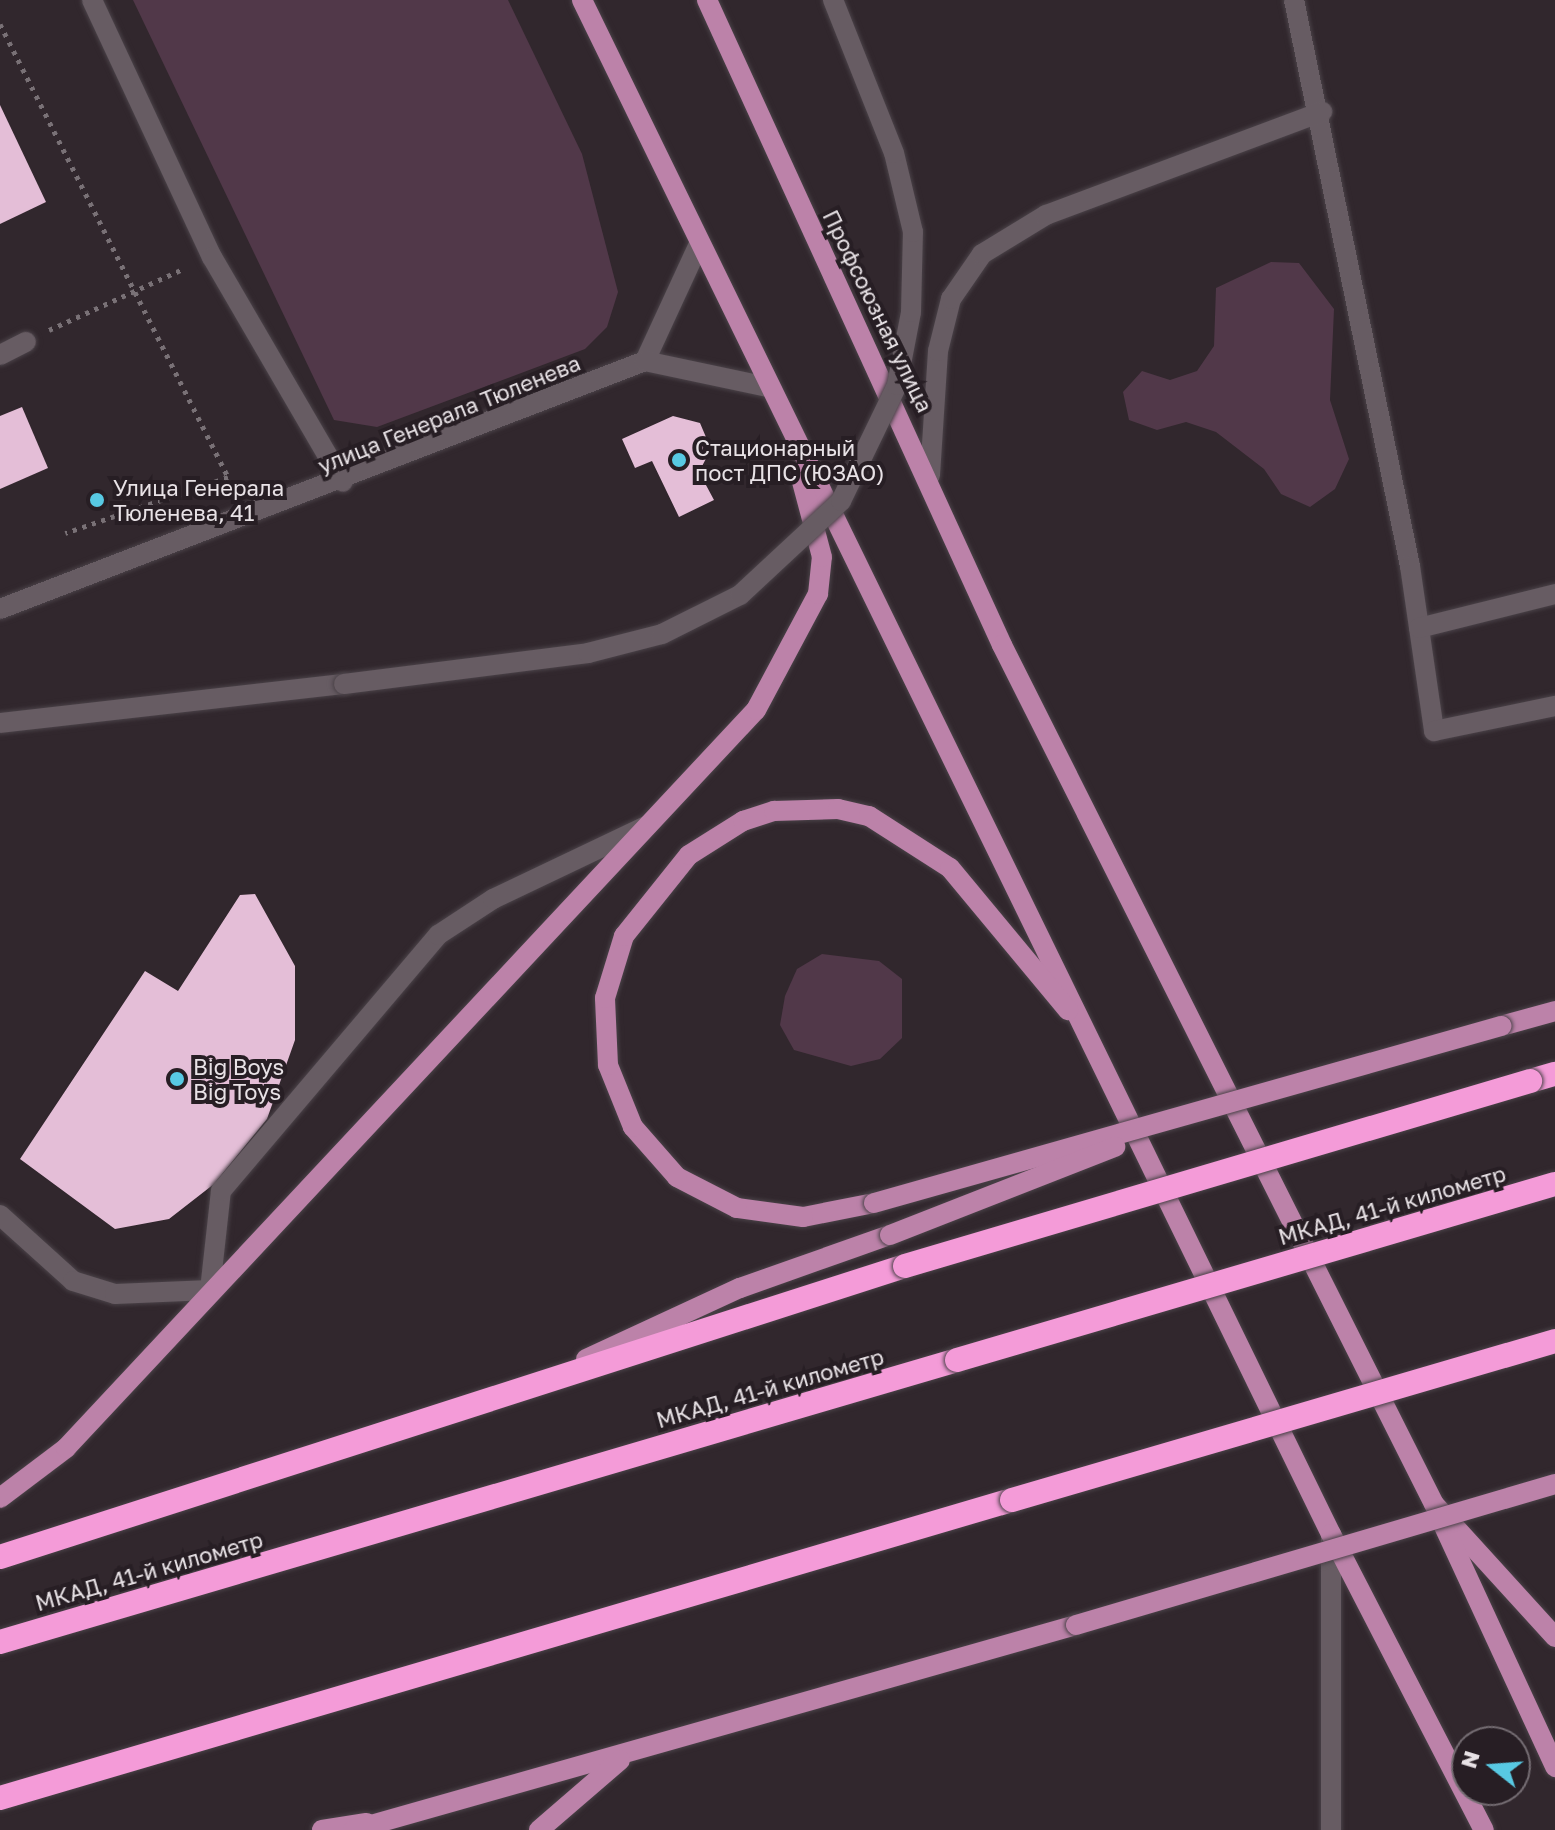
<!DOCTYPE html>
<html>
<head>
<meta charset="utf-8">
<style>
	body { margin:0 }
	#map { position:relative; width:1555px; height:1830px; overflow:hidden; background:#31272d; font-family:"Golos Text",sans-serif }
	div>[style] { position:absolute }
	.green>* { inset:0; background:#513849 }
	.building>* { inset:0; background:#e4bed7 }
	.path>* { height:5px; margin-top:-2.5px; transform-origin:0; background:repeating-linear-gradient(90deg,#797176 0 4px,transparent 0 10px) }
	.roads { filter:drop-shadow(0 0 2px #4a4248) drop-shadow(0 0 2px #4a4248) }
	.minor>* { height:20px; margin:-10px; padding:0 10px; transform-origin:10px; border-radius:10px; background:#675c63 }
	.major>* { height:20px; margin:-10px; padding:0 10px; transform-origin:10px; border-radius:10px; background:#bc82a9 }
	.highway>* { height:24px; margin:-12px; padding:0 12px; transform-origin:12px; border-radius:12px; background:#f49bd8 }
	.bridges { filter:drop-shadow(0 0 2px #4a4248) drop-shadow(0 0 2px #4a4248) }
	.minor-bridge>* { height:20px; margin:-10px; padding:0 10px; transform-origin:10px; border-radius:10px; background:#675c63 }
	.major-bridge>* { height:20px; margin:-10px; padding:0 10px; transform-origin:10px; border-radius:10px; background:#bc82a9 }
	.highway-bridge>* { height:24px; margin:-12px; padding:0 12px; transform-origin:12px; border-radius:12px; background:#f49bd8 }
	.dots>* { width:22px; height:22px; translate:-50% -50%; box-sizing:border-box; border:4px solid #271e24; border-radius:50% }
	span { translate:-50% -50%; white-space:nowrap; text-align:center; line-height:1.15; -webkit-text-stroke:8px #271e24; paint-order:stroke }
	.street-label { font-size:22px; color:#e8e2e6 }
	.poi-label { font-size:22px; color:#e8e2e6 }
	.left { translate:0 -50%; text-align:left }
	.north { position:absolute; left:1451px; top:1726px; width:80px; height:80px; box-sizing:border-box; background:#271e24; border:2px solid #746c72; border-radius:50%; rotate:287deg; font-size:22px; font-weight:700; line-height:32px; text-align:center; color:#e8e2e6 }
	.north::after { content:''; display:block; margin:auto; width:28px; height:36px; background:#58c9e3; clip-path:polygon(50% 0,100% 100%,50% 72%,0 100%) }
</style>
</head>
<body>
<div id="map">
	<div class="green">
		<i style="clip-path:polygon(133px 0,508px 0,582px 154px,618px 292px,607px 327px,585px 349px,377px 427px,334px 420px)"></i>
		<i style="clip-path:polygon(1271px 262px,1299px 263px,1334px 309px,1330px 400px,1349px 459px,1335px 489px,1310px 507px,1281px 494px,1264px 469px,1216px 432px,1186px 422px,1157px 430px,1129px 420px,1123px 392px,1142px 371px,1170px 380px,1197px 371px,1214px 346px,1216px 288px)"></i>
		<i style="clip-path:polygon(822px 954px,879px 961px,902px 979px,902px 1038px,880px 1059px,851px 1066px,794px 1050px,780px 1025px,785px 996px,797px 969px)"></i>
	</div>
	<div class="building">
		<i style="clip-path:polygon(0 105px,46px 202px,0 224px)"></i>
		<i style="clip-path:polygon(22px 407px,48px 468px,0 489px,0 416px)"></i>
		<i style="clip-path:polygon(673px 416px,700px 423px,711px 449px,699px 472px,714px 500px,679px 517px,652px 461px,635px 468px,622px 439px)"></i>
		<i style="clip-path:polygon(255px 894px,295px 966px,295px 1040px,267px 1119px,214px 1184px,169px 1219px,115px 1229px,20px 1159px,145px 971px,178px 991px,240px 895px)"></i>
	</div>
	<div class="path">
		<i style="left:0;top:24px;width:507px;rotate:63.28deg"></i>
		<i style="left:228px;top:477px;width:172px;rotate:161deg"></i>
		<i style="left:49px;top:330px;width:149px;rotate:-24.5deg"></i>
	</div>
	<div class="roads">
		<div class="minor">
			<i style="left:92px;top:0;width:284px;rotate:65deg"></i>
			<i style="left:212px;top:257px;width:260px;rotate:59.8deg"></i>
			<i style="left:1294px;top:0;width:578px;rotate:78.42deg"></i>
			<i style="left:1410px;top:566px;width:167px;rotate:81.7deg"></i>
			<i style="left:1434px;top:731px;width:124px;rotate:-11.7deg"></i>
			<i style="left:0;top:355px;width:29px;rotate:-27deg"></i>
			<i style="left:645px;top:361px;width:129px;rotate:-65.2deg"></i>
			<i style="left:930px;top:475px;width:124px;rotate:-86.3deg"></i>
			<i style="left:938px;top:351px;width:54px;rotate:-76deg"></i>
			<i style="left:951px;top:299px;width:55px;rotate:-55.4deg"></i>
			<i style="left:982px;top:254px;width:75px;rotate:-31.4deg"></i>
			<i style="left:1046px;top:215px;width:295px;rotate:-20.5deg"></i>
			<i style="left:0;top:609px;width:691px;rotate:-21.03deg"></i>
			<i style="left:645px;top:361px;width:125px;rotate:12deg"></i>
			<i style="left:1419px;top:628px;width:140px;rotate:-14deg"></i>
			<i style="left:0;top:723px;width:346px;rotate:-6.5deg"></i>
			<i style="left:0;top:1215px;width:98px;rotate:42.1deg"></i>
			<i style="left:73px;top:1281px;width:44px;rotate:17.2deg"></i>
			<i style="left:115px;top:1294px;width:95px;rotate:-2.4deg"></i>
			<i style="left:210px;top:1290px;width:100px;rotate:-83.7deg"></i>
			<i style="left:221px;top:1191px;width:336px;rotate:-49.7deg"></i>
			<i style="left:438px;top:935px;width:66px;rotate:-33.2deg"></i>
			<i style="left:493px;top:899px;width:172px;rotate:-25.5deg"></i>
			<i style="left:1331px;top:1830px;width:296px;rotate:-90deg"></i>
		</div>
		<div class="major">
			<i style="left:582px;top:0;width:1707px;rotate:63.98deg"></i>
			<i style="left:1331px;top:1534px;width:333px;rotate:62.7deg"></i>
			<i style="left:707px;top:0;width:709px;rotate:65.42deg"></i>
			<i style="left:1002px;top:645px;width:962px;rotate:63.3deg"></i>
			<i style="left:1434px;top:1504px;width:180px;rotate:47.7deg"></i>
			<i style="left:1501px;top:1026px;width:56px;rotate:-15.5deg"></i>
			<i style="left:874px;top:1203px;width:72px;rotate:168.8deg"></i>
			<i style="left:803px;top:1217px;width:67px;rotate:-172.2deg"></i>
			<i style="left:737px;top:1208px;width:68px;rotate:-152.7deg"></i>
			<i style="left:677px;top:1177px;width:67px;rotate:-131.3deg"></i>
			<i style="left:633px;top:1127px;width:67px;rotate:-112deg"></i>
			<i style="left:608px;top:1065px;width:67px;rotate:-92.6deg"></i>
			<i style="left:605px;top:998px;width:65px;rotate:-73deg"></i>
			<i style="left:624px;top:936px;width:104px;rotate:-51.3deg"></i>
			<i style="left:689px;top:855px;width:64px;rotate:-32.2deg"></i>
			<i style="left:743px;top:821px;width:33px;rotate:-18deg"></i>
			<i style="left:774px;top:811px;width:64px;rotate:-1.8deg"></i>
			<i style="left:838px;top:809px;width:32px;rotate:13deg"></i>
			<i style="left:869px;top:816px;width:96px;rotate:32.7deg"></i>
			<i style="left:950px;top:868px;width:185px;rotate:50.3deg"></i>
			<i style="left:586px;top:1359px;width:170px;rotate:-24.8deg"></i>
			<i style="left:740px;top:1288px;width:159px;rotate:-19.5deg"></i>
			<i style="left:0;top:1498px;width:83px;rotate:-37.1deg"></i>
			<i style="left:66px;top:1448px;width:1010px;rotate:-46.93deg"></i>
			<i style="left:756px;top:710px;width:132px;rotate:-61.9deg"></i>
			<i style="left:818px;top:594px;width:37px;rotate:-84deg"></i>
			<i style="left:822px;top:557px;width:82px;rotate:-104.9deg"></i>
			<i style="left:1442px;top:1522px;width:270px;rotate:65.2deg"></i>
			<i style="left:322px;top:1830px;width:45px;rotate:-9deg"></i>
			<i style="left:353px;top:1830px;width:752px;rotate:-15.83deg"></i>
			<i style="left:539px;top:1830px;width:107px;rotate:-40.8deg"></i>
		</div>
		<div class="highway">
			<i style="left:1530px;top:1081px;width:26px;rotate:-16deg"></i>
			<i style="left:0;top:1557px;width:951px;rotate:-17.83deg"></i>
			<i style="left:0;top:1642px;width:998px;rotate:-16.42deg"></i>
			<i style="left:0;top:1798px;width:1055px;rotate:-16.41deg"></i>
		</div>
	</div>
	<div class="bridges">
		<div class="minor-bridge">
			<i style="left:344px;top:684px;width:246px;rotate:-7.2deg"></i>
			<i style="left:588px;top:653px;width:76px;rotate:-14.4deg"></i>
			<i style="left:662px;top:634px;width:87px;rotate:-26.6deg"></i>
			<i style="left:740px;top:595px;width:138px;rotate:-42.9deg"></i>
			<i style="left:841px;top:501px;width:129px;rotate:-64.2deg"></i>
			<i style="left:897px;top:385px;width:74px;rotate:-79.1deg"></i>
			<i style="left:911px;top:312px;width:80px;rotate:-88.6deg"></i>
			<i style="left:913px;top:232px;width:81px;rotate:-103.5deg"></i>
			<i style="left:894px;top:153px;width:165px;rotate:-111.7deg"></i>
		</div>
		<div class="major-bridge">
			<i style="left:874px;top:1203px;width:652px;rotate:-15.76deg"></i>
			<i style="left:890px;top:1235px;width:242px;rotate:-21.4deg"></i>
			<i style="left:1076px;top:1625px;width:499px;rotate:-16.4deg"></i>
		</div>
		<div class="highway-bridge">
			<i style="left:905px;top:1266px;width:652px;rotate:-16.49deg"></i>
			<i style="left:957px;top:1360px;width:623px;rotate:-16.4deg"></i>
			<i style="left:1012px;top:1500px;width:566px;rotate:-16.32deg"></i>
		</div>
	</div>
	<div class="dots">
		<i style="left:679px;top:460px;background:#58c9e3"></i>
		<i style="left:97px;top:500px;background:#58c9e3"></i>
		<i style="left:177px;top:1079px;background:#58c9e3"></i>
	</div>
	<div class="street-label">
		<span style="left:878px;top:311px;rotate:64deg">Профсоюзная улица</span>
		<span style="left:449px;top:414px;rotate:-22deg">улица Генерала Тюленева</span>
		<span style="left:1392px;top:1205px;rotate:-16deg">МКАД, 41-й километр</span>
		<span style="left:770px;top:1388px;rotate:-16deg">МКАД, 41-й километр</span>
		<span style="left:149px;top:1571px;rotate:-16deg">МКАД, 41-й километр</span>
	</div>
	<div class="poi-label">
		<span class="left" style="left:695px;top:460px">Стационарный<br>пост ДПС (ЮЗАО)</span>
		<span class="left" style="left:113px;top:500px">Улица Генерала<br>Тюленева, 41</span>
		<span class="left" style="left:193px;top:1079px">Big Boys<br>Big Toys</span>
	</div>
	<div class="north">N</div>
</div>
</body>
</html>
